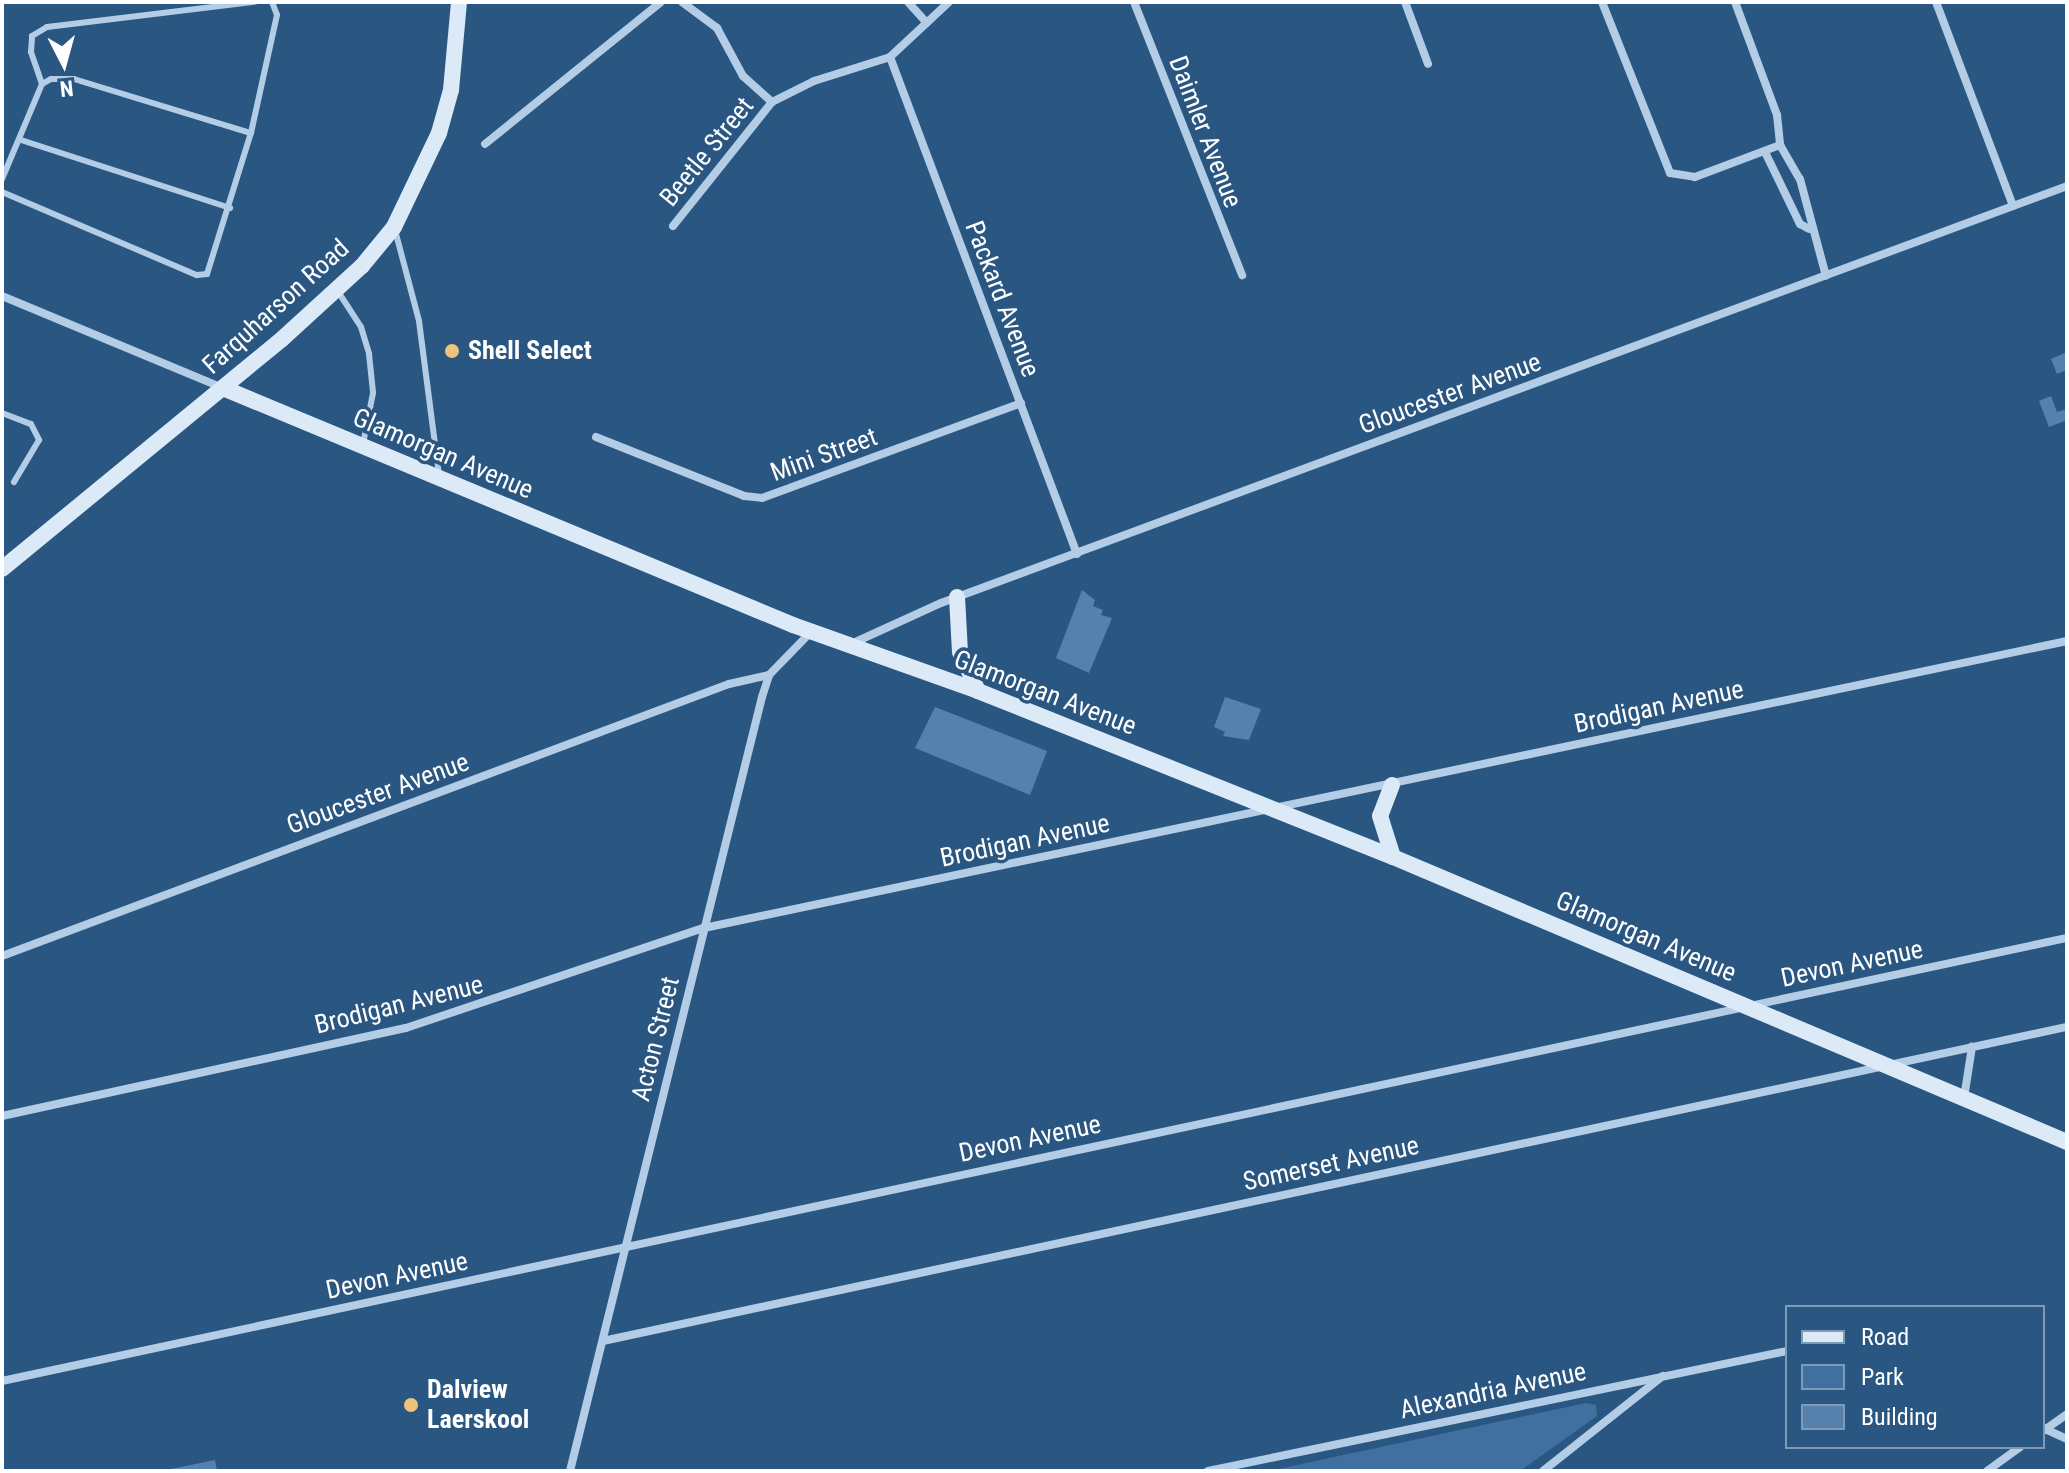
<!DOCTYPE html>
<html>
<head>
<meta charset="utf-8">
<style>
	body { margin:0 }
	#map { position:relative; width:2069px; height:1473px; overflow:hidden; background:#2a5682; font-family:"Roboto Condensed",sans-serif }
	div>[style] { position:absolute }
	.green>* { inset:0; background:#3f709f }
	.building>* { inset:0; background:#5681ac }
	.lane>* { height:6px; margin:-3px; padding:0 3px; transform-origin:3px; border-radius:3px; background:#b3cde6 }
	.street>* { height:8px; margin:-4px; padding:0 4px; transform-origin:4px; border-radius:4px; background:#b3cde6 }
	.secondary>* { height:16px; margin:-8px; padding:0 8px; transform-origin:8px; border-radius:8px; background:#dce9f6 }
	.dots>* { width:22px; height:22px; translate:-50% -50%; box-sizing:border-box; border:4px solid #2a5682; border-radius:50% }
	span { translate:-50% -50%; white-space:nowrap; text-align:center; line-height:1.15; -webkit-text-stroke:7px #2a5682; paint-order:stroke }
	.street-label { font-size:26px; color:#fff }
	.poi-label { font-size:26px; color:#fff; font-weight:700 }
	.left { translate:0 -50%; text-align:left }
	.frame { position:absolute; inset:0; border:4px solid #fff; pointer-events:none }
	.legend { position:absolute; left:1785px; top:1305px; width:260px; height:144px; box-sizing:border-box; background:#2a5682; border:2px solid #7f9ab4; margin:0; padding:10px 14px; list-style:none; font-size:24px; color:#fff }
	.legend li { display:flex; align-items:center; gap:16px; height:40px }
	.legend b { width:40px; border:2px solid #7f9ab4 }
	.north { position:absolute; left:24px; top:24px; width:80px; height:80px; -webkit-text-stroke:6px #2a5682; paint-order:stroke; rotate:174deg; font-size:22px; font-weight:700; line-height:32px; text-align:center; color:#fff }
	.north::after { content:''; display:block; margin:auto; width:28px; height:36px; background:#fff; clip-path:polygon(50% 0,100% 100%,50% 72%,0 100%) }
</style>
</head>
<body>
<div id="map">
	<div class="green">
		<i style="clip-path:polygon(1586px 1403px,1596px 1405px,1597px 1416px,1520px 1471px,1269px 1471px)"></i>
	</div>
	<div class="building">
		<i style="clip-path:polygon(2067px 352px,2067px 370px,2057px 374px,2051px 359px)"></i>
		<i style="clip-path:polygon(2051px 396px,2057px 412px,2067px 409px,2067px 420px,2049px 427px,2039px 401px)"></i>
		<i style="clip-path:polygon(1082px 590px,1095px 600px,1093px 606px,1103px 610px,1101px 615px,1112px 618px,1089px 673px,1056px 658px)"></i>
		<i style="clip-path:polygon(1225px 697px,1261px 709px,1249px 740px,1223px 736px,1225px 732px,1214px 727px)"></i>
		<i style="clip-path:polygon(935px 707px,1047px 751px,1030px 795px,915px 748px)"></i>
		<i style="clip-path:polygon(215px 1460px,217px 1471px,166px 1471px,166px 1470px)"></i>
	</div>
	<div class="lane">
		<i style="left:42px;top:84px;width:34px;rotate:-109deg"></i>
		<i style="left:31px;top:52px;width:16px;rotate:-86deg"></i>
		<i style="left:32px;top:36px;width:17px;rotate:-31deg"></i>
		<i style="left:47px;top:27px;width:209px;rotate:-6.9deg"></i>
		<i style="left:21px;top:140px;width:220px;rotate:18deg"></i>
		<i style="left:2px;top:179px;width:103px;rotate:-67.2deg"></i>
		<i style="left:42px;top:84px;width:10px;rotate:-29deg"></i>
		<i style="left:51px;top:79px;width:23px"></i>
		<i style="left:74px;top:79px;width:185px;rotate:17deg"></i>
		<i style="left:2px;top:192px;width:212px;rotate:23.1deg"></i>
		<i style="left:197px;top:275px;width:10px;rotate:-6deg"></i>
		<i style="left:207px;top:274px;width:148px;rotate:-72.7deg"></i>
		<i style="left:251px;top:133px;width:121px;rotate:-77.6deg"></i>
		<i style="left:277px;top:15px;width:14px;rotate:-111deg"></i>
		<i style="left:395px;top:230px;width:94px;rotate:75.2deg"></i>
		<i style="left:419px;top:321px;width:154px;rotate:82.6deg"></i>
		<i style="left:337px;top:290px;width:44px;rotate:57deg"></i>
		<i style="left:361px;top:327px;width:28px;rotate:73deg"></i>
		<i style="left:369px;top:354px;width:39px;rotate:84deg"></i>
		<i style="left:373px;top:393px;width:52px;rotate:101.1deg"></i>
		<i style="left:2px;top:413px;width:31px;rotate:21deg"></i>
		<i style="left:31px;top:424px;width:18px;rotate:63deg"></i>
		<i style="left:39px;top:440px;width:49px;rotate:120.8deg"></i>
	</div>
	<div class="street">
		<i style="left:682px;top:2px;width:44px;rotate:36.6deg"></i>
		<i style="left:717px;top:28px;width:55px;rotate:61.6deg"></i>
		<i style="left:743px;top:76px;width:39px;rotate:42deg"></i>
		<i style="left:908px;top:2px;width:28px;rotate:48deg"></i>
		<i style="left:1134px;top:2px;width:294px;rotate:68.4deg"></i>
		<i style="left:1405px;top:2px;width:66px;rotate:69.6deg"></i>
		<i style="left:1602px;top:2px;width:184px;rotate:68.3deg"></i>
		<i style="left:1670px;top:173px;width:25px;rotate:9deg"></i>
		<i style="left:1695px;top:177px;width:91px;rotate:-20.6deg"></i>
		<i style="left:1735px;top:2px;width:121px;rotate:69.6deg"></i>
		<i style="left:1777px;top:115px;width:30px;rotate:84deg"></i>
		<i style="left:1780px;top:145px;width:39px;rotate:60deg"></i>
		<i style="left:1800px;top:179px;width:100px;rotate:75deg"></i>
		<i style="left:1936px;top:2px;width:218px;rotate:69.3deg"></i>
		<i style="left:890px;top:57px;width:531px;rotate:69.38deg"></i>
		<i style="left:485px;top:144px;width:226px;rotate:-38.9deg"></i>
		<i style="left:1765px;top:152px;width:80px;rotate:64.1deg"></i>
		<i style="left:1800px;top:224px;width:10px;rotate:29deg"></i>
		<i style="left:673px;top:226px;width:159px;rotate:-51.4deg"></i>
		<i style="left:772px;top:102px;width:47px;rotate:-26.6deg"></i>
		<i style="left:814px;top:81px;width:80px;rotate:-17.5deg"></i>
		<i style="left:890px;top:57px;width:81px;rotate:-43deg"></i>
		<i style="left:2px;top:296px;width:239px;rotate:22.6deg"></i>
		<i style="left:596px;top:437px;width:159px;rotate:21.7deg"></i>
		<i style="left:744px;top:496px;width:18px;rotate:6deg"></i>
		<i style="left:762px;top:498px;width:276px;rotate:-20.1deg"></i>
		<i style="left:851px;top:644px;width:99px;rotate:-24.5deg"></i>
		<i style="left:941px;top:603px;width:1201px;rotate:-20.32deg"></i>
		<i style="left:2px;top:956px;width:776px;rotate:-20.51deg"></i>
		<i style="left:729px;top:684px;width:41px;rotate:-12.7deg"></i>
		<i style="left:1964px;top:1098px;width:52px;rotate:-81.1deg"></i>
		<i style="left:2px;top:1116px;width:413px;rotate:-12.3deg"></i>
		<i style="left:406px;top:1028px;width:314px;rotate:-18.6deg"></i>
		<i style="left:704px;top:928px;width:1393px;rotate:-11.89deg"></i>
		<i style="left:603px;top:1341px;width:1497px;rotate:-12.11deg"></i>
		<i style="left:2px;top:1381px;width:2112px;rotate:-12.11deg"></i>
		<i style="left:2043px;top:1428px;width:26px;rotate:25deg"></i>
		<i style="left:2043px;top:1431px;width:29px;rotate:-35deg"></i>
		<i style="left:570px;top:1471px;width:797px;rotate:-76.07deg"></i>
		<i style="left:762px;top:697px;width:23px;rotate:-72deg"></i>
		<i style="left:769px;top:675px;width:60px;rotate:-45.7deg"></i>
		<i style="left:1208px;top:1471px;width:591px;rotate:-11.71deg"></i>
		<i style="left:1543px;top:1471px;width:153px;rotate:-38.4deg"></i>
		<i style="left:1987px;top:1471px;width:41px;rotate:-36deg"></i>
	</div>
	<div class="secondary">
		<i style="left:223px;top:388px;width:617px;rotate:22.58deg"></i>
		<i style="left:793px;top:625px;width:196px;rotate:19.6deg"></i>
		<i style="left:978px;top:691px;width:447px;rotate:21.8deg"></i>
		<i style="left:1393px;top:857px;width:732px;rotate:22.92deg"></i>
		<i style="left:2px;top:569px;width:362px;rotate:-39.4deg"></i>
		<i style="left:282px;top:339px;width:108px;rotate:-42.4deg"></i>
		<i style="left:362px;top:266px;width:50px;rotate:-50.6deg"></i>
		<i style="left:394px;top:227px;width:104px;rotate:-64.4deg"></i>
		<i style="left:439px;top:133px;width:45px;rotate:-74.4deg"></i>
		<i style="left:451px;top:90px;width:88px;rotate:-84.8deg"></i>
		<i style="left:957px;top:597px;width:55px;rotate:86.9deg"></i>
		<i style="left:960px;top:652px;width:43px;rotate:65.2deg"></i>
		<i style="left:1392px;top:785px;width:33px;rotate:111deg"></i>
		<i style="left:1380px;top:816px;width:43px;rotate:72.4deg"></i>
	</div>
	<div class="dots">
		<i style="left:452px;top:351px;background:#ecc57b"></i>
		<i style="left:411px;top:1405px;background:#ecc57b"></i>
	</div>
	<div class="street-label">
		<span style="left:1205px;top:132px;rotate:69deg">Daimler Avenue</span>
		<span style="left:707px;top:152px;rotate:-51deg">Beetle Street</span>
		<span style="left:1002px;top:299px;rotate:69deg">Packard Avenue</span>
		<span style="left:276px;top:307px;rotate:-42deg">Farquharson Road</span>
		<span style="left:1450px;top:394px;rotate:-20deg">Gloucester Avenue</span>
		<span style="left:443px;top:454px;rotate:23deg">Glamorgan Avenue</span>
		<span style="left:824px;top:455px;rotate:-20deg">Mini Street</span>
		<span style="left:1045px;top:693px;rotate:21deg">Glamorgan Avenue</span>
		<span style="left:1659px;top:707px;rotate:-12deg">Brodigan Avenue</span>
		<span style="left:378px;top:794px;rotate:-20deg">Gloucester Avenue</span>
		<span style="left:1025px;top:841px;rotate:-12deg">Brodigan Avenue</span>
		<span style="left:1646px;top:937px;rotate:23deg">Glamorgan Avenue</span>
		<span style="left:1852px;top:964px;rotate:-12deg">Devon Avenue</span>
		<span style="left:399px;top:1005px;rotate:-14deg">Brodigan Avenue</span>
		<span style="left:656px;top:1039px;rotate:-76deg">Acton Street</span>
		<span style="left:1030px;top:1139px;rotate:-12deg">Devon Avenue</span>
		<span style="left:1331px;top:1164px;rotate:-12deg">Somerset Avenue</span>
		<span style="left:397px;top:1276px;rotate:-12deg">Devon Avenue</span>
		<span style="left:1493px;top:1391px;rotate:-12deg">Alexandria Avenue</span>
	</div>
	<div class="poi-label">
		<span class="left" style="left:468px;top:351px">Shell Select</span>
		<span class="left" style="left:427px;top:1405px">Dalview<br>Laerskool</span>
	</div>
	<div class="frame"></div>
	<ul class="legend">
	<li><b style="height:10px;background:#dce9f6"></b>Road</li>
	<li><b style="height:22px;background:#3f709f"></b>Park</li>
	<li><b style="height:22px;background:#5681ac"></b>Building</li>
	</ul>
	<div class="north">N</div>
</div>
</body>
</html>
